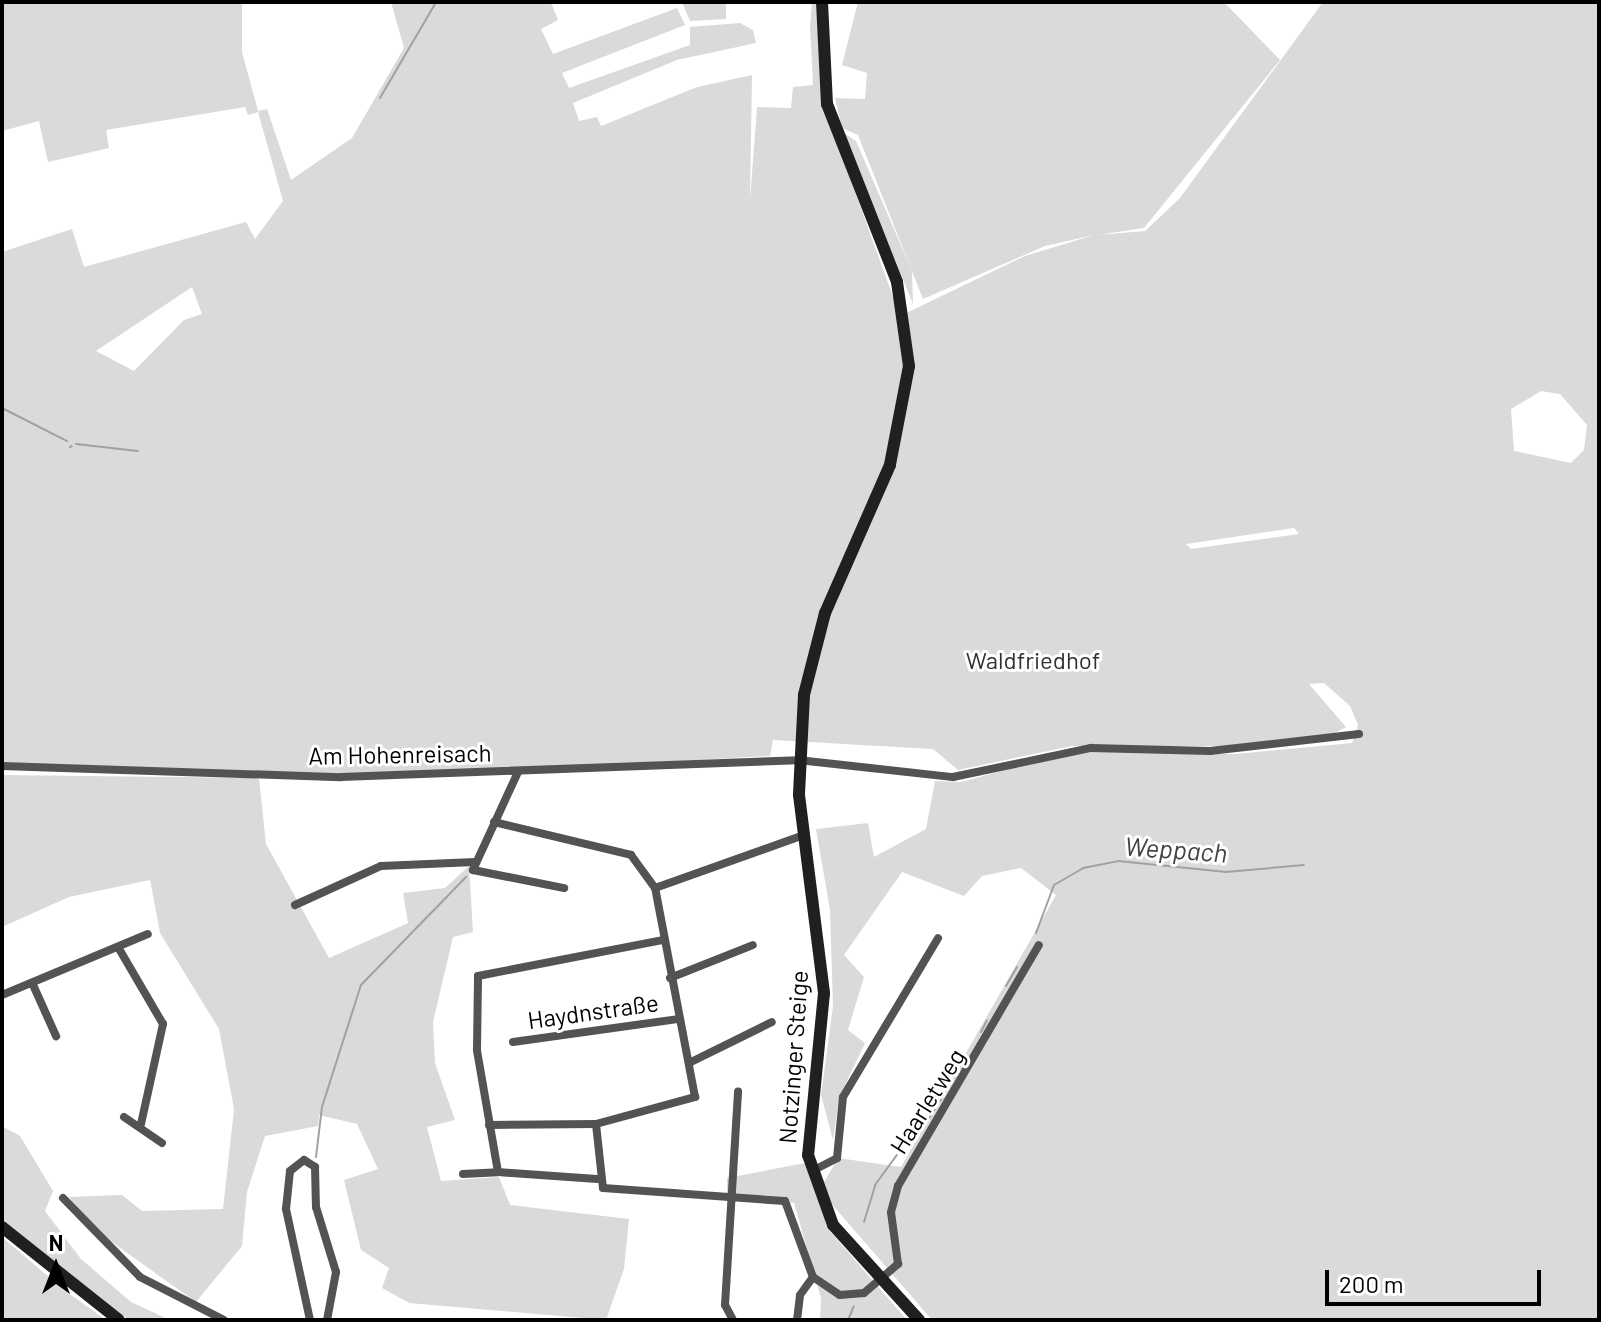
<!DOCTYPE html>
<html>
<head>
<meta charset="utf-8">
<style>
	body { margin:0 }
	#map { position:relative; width:1601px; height:1322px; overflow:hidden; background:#fff; font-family:Barlow,sans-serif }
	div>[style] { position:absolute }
	.green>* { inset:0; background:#dadada }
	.stream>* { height:2px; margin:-1px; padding:0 1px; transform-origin:1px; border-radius:1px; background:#a1a1a1 }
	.minor>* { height:8px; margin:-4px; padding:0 4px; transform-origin:4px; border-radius:4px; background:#535353 }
	.secondary>* { height:12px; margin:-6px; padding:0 6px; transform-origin:6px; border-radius:6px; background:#202020 }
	span { translate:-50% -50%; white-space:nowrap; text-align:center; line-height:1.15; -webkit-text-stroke:6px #fff; paint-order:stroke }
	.park-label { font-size:24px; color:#313131 }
	.street-label { font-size:24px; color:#000 }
	.water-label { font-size:26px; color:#424242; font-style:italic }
	.frame { position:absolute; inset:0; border:4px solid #000; pointer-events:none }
	.north { position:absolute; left:16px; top:1226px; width:80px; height:80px; -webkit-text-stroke:6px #fff; paint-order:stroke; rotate:0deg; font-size:22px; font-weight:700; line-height:32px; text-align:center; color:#000 }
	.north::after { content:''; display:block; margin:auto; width:28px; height:36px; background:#000; clip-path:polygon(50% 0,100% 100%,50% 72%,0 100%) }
	.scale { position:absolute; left:1325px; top:1270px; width:216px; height:36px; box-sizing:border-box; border:4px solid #000; border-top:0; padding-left:10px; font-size:24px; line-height:28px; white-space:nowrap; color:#000; -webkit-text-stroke:6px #fff; paint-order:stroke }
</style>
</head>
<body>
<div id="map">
	<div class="green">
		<i style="clip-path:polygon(evenodd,2px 2px,242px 2px,242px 52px,258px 111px,267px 109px,291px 180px,352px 138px,404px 48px,391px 2px,551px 2px,558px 20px,541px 29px,553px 54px,677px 8px,685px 25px,562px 73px,569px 88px,690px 45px,690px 27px,740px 23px,753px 30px,756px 43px,677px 60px,573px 103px,579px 121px,597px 117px,601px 126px,697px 87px,752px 75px,750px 200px,757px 107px,791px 108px,793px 87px,813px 85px,810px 27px,812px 2px,818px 2px,825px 109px,900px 316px,1025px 256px,1094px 235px,1045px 246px,923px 299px,858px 135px,842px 128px,835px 98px,865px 99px,867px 73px,842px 65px,858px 2px,1224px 2px,1280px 60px,1144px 228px,1097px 235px,1145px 231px,1180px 198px,1323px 2px,1599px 2px,1599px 1320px,932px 1320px,830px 1202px,823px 1184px,838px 1158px,901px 1167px,1056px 895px,1021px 868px,982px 876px,964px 896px,902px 872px,844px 955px,864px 977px,848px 1030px,865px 1043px,839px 1098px,833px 1140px,821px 1095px,833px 1006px,830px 910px,816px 829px,868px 823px,874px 857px,926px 829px,935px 781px,961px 782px,1076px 751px,1236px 754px,1352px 743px,1358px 725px,1350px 706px,1324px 683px,1309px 684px,1346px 727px,1335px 733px,1224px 746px,1072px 746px,958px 770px,933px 749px,773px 740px,770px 756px,403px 776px,2px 764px,2px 252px,72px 229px,84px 267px,246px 222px,255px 239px,283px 201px,258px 112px,248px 115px,245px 107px,106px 130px,109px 148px,48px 162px,39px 121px,2px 131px,2px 2px,192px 287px,202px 314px,184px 320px,134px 371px,96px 351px,192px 287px,2px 2px,1541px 391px,1560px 394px,1587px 425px,1584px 450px,1571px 463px,1514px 451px,1511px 409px,1541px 391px,2px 2px,1294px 528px,1299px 534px,1191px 549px,1186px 544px,1294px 528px)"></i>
		<i style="clip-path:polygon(682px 2px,726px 2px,726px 19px,690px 21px)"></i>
		<i style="clip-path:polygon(844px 133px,856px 141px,912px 271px,913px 304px)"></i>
		<i style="clip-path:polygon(2px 775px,259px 778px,266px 844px,329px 958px,408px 923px,403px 893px,445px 888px,469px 866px,473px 932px,453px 937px,433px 1022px,435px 1063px,455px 1120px,427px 1127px,441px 1181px,499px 1177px,510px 1205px,629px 1219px,624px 1269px,606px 1320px,409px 1303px,382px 1288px,389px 1268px,361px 1250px,344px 1180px,378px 1169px,357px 1124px,319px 1115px,318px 1126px,265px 1136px,247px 1192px,242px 1246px,196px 1302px,88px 1225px,69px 1197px,122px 1195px,142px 1211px,223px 1209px,234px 1109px,219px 1029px,160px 933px,150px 880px,69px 897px,2px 927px)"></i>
		<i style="clip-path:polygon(2px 1126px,20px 1136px,53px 1191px,45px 1211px,81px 1259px,131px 1302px,170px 1320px,130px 1320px,102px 1303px,2px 1219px)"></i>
		<i style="clip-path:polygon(805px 1163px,828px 1229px,907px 1320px,820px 1320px,821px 1298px,794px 1203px,727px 1198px,727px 1178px)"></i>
		<i style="clip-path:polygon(2px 1237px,64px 1290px,106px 1320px,2px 1320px)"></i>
	</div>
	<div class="stream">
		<i style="left:380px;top:98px;width:111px;rotate:-59.7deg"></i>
		<i style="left:2px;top:408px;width:73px;rotate:26.9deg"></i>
		<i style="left:76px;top:444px;width:62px;rotate:6.4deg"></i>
		<i style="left:70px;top:447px;width:2px;rotate:-27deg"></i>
		<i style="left:1036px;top:933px;width:51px;rotate:-69.4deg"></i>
		<i style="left:1054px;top:885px;width:34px;rotate:-30deg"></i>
		<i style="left:1083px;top:868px;width:36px;rotate:-11deg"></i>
		<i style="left:1118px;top:861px;width:109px;rotate:5.8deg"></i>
		<i style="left:1226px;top:872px;width:78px;rotate:-5.1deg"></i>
		<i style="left:1006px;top:986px;width:22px;rotate:-60deg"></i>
		<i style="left:981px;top:1032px;width:13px;rotate:-63deg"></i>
		<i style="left:928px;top:1120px;width:31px;rotate:-58deg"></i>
		<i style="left:316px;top:1157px;width:50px;rotate:-83.2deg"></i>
		<i style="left:322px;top:1107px;width:128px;rotate:-72.3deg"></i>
		<i style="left:361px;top:985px;width:151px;rotate:-45.8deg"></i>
		<i style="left:864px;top:1222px;width:39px;rotate:-73deg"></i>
		<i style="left:875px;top:1185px;width:37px;rotate:-54deg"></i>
		<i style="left:848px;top:1320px;width:15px;rotate:-67deg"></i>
	</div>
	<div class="minor">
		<i style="left:2px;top:766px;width:339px;rotate:1.9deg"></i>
		<i style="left:341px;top:777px;width:457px;rotate:-2.1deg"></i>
		<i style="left:798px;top:760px;width:156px;rotate:6.3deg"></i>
		<i style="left:953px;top:777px;width:141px;rotate:-11.9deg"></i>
		<i style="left:1091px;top:748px;width:119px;rotate:1.4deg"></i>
		<i style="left:1210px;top:751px;width:150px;rotate:-6.5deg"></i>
		<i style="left:518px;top:772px;width:108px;rotate:114.7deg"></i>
		<i style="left:473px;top:870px;width:93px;rotate:11.2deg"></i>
		<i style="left:494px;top:822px;width:141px;rotate:13.5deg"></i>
		<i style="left:631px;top:855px;width:41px;rotate:54deg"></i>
		<i style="left:655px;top:888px;width:158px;rotate:-19.6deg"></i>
		<i style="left:295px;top:905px;width:94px;rotate:-24.4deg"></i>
		<i style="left:381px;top:866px;width:94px;rotate:-2.4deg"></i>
		<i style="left:118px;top:947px;width:89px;rotate:59.7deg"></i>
		<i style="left:163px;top:1024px;width:102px;rotate:102.4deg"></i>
		<i style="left:670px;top:978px;width:89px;rotate:-21.7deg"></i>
		<i style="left:34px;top:987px;width:54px;rotate:65.8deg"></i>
		<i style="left:2px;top:995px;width:158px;rotate:-22.7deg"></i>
		<i style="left:513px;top:1042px;width:168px;rotate:-7.9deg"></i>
		<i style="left:691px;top:1062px;width:90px;rotate:-26.3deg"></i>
		<i style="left:124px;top:1117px;width:46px;rotate:34.4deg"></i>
		<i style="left:596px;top:1124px;width:64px;rotate:83.8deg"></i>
		<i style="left:603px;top:1188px;width:182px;rotate:4.1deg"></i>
		<i style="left:785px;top:1201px;width:81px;rotate:69.8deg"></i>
		<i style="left:813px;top:1277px;width:32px;rotate:34deg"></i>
		<i style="left:840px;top:1295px;width:24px;rotate:-5deg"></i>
		<i style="left:864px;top:1293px;width:45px;rotate:-40.5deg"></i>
		<i style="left:898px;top:1264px;width:52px;rotate:-97.7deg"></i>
		<i style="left:891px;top:1212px;width:27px;rotate:-75deg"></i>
		<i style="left:898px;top:1186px;width:279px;rotate:-59.7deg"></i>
		<i style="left:489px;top:1125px;width:107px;rotate:-0.5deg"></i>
		<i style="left:596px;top:1124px;width:103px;rotate:-15.3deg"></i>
		<i style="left:695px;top:1097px;width:213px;rotate:-100.8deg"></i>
		<i style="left:812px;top:1171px;width:28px;rotate:-27deg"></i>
		<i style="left:837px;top:1158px;width:61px;rotate:-84.4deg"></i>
		<i style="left:843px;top:1097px;width:185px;rotate:-59.1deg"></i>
		<i style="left:463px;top:1174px;width:35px;rotate:-3deg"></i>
		<i style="left:597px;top:1179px;width:99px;rotate:-176deg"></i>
		<i style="left:498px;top:1172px;width:124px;rotate:-99.8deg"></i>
		<i style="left:477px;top:1050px;width:74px;rotate:-89.2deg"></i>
		<i style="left:478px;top:976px;width:189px;rotate:-11deg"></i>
		<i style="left:63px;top:1198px;width:110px;rotate:45.7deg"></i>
		<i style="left:140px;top:1277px;width:94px;rotate:27.1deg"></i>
		<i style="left:310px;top:1320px;width:114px;rotate:-102.2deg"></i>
		<i style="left:286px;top:1209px;width:38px;rotate:-84deg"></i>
		<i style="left:290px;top:1171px;width:18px;rotate:-38deg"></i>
		<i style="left:304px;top:1160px;width:13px;rotate:32deg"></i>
		<i style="left:315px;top:1167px;width:40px;rotate:88.6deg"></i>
		<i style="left:316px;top:1207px;width:68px;rotate:72.9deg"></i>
		<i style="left:336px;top:1272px;width:49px;rotate:100.6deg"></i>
		<i style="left:733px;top:1320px;width:17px;rotate:-118deg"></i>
		<i style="left:725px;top:1305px;width:214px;rotate:-86.5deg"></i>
		<i style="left:797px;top:1320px;width:25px;rotate:-83deg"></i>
		<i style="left:800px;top:1295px;width:22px;rotate:-54deg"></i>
	</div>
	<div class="secondary">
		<i style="left:822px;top:2px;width:102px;rotate:87.2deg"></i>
		<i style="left:827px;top:104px;width:191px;rotate:68.5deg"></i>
		<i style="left:897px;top:282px;width:85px;rotate:81.9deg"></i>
		<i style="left:909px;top:366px;width:101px;rotate:100.9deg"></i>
		<i style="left:890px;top:465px;width:162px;rotate:113.7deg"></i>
		<i style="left:825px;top:613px;width:85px;rotate:104.4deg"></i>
		<i style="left:804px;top:695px;width:100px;rotate:92.9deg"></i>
		<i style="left:799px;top:795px;width:200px;rotate:82.8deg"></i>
		<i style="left:824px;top:993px;width:163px;rotate:95.6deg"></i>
		<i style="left:808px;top:1155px;width:74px;rotate:70.3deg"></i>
		<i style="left:833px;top:1225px;width:128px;rotate:47.8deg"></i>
		<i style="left:2px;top:1227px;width:149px;rotate:38.5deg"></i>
	</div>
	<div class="park-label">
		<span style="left:1033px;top:660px">Waldfriedhof</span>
	</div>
	<div class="street-label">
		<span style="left:400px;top:754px;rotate:-1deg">Am Hohenreisach</span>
		<span style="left:593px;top:1011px;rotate:-8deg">Haydnstraße</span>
		<span style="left:793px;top:1057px;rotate:-86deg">Notzinger Steige</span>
		<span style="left:927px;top:1101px;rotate:-58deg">Haarletweg</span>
	</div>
	<div class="water-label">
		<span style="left:1176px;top:849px;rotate:4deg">Weppach</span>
	</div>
	<div class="frame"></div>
	<div class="north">N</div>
	<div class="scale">200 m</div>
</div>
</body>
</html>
